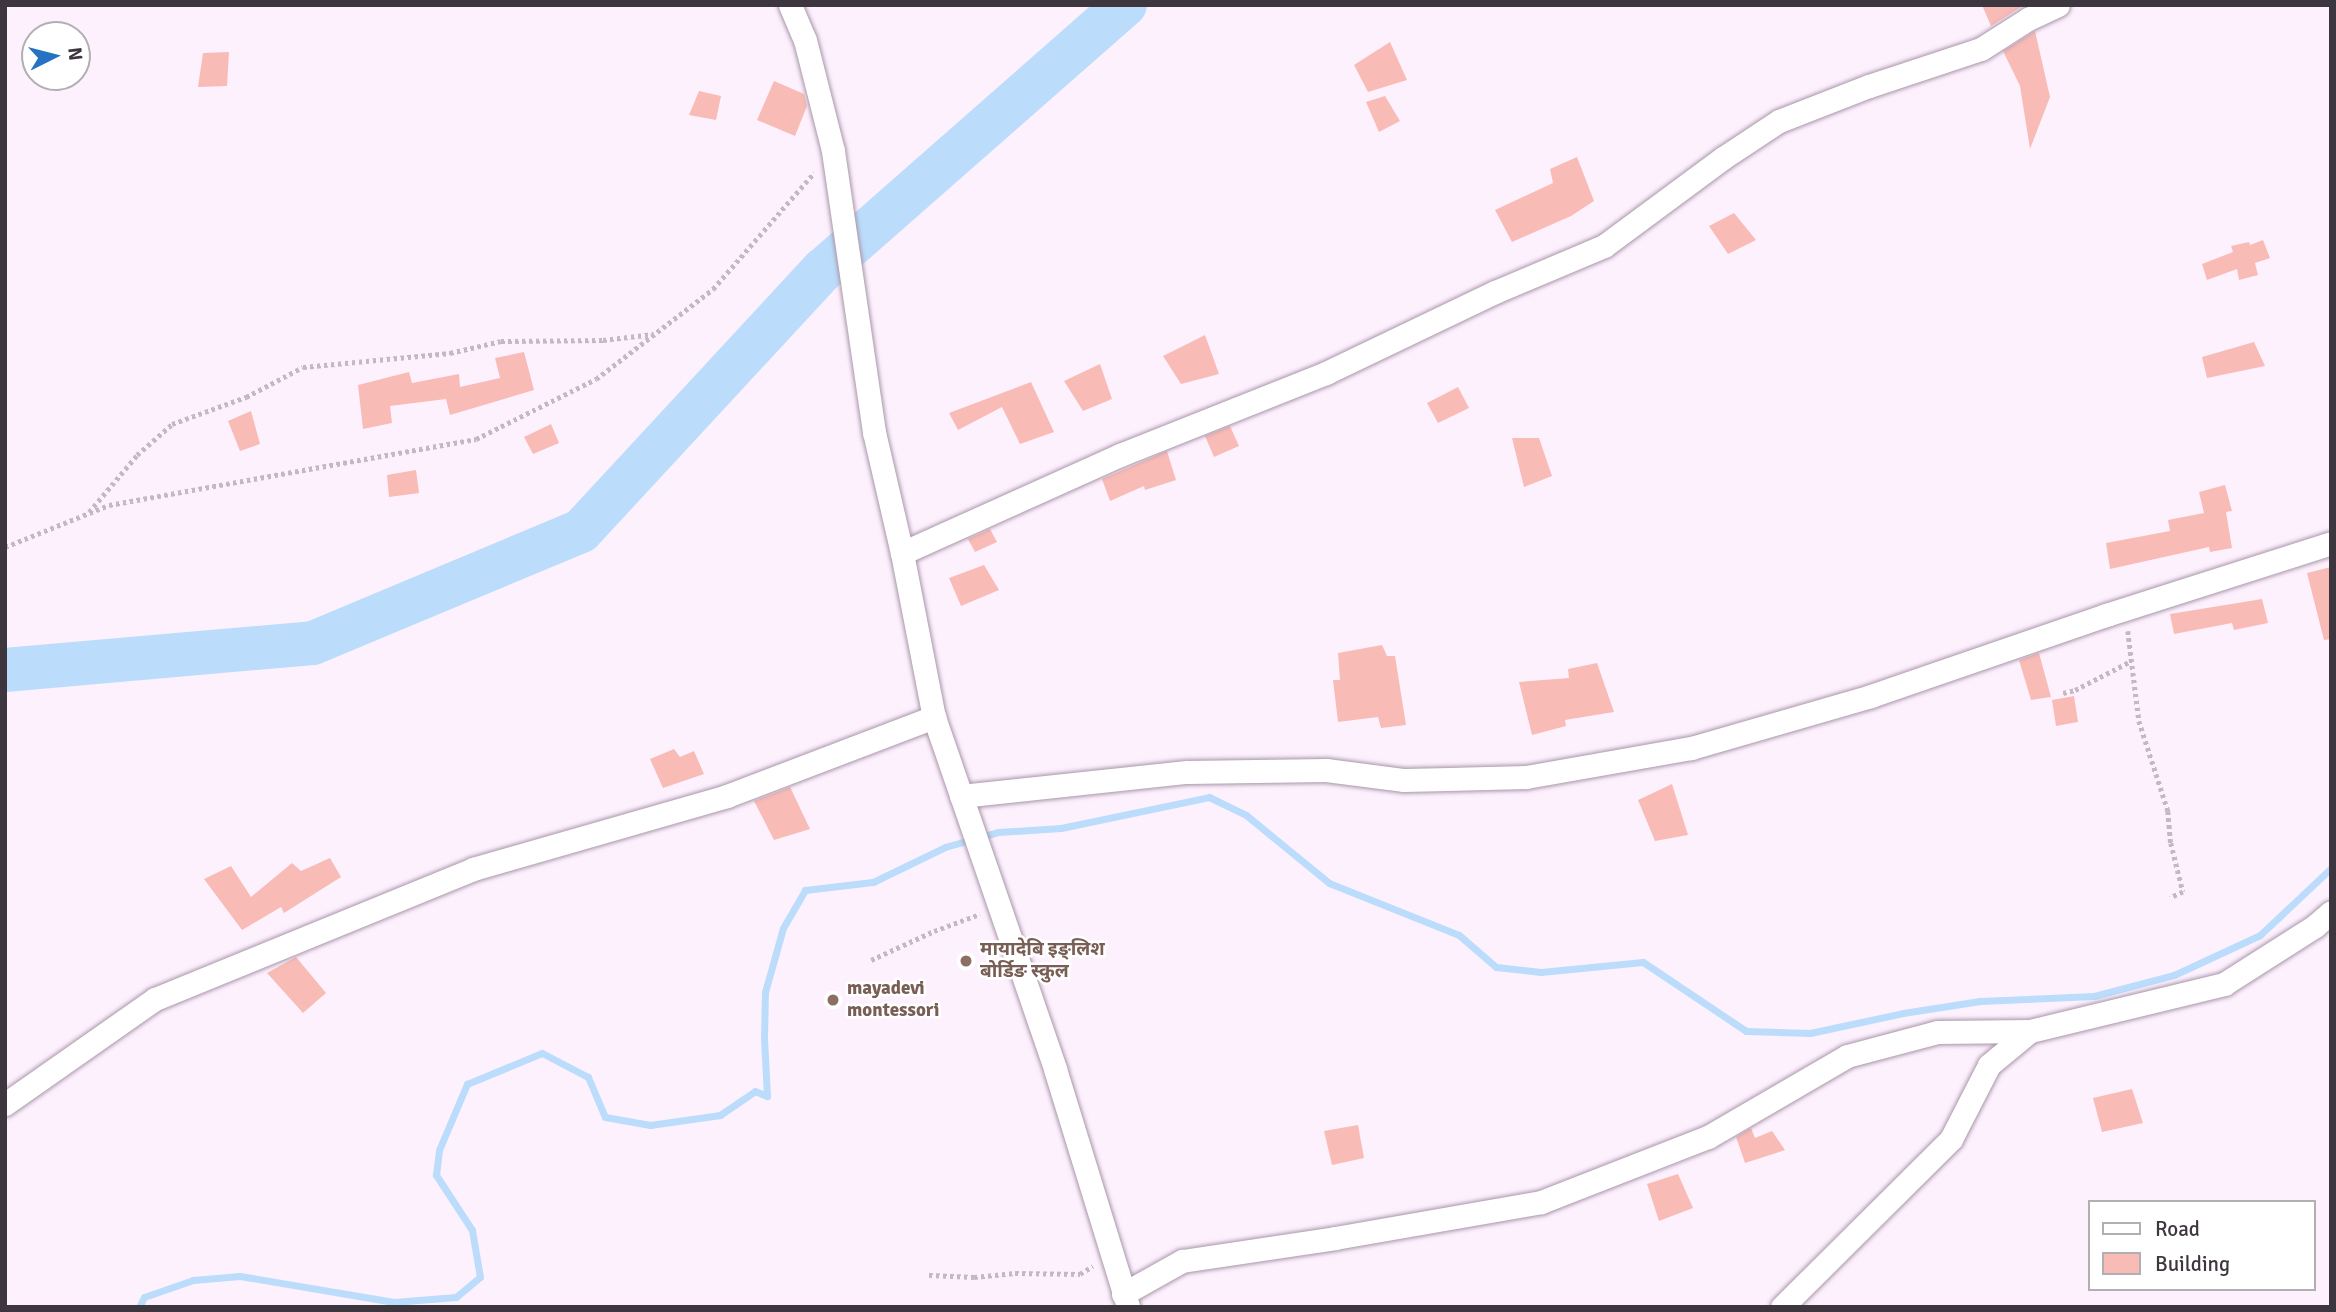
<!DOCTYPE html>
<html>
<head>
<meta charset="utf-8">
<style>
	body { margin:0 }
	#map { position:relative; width:2336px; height:1312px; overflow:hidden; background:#fef1fe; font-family:Signika,"Noto Sans Devanagari",sans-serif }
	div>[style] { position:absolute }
	.stream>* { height:7px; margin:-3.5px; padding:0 3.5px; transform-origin:3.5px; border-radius:3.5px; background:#bbddfb }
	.river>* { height:44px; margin:-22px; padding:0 22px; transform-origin:22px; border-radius:22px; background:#bbddfb }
	.building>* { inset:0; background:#f9bbb6 }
	.path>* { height:4.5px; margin-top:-2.25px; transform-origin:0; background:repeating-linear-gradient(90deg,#c4b8c4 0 3.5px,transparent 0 7px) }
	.roads { filter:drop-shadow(0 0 2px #a896a9) drop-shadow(0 0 2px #a896a9) }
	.street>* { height:23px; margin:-11.5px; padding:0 11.5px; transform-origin:11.5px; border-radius:11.5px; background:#fff }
	.dots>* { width:19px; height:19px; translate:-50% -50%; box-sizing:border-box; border:4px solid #fff; border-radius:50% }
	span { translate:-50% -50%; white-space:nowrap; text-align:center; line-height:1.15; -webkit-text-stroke:5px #fff; paint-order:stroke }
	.education-label { font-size:19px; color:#785e54; font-weight:700 }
	.left { translate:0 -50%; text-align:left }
	.frame { position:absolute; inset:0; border:7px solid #3e363e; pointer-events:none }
	.legend { position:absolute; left:2088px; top:1200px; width:228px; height:91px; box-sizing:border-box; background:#fff; border:2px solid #b2afb2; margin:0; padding:9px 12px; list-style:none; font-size:21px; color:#3e363e }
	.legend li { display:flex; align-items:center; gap:14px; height:35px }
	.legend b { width:35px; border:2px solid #b2afb2 }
	.north { position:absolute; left:21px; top:21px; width:70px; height:70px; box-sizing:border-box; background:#fff; border:2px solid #b2afb2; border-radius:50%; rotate:84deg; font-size:19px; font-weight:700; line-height:28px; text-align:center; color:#3e363e }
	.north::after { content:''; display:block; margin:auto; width:24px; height:32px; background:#2472c1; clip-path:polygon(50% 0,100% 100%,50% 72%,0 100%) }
</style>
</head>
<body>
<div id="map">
	<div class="stream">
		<i style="left:139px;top:1307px;width:11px;rotate:-63deg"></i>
		<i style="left:144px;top:1297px;width:52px;rotate:-19.1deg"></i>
		<i style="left:193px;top:1280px;width:47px;rotate:-4.9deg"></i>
		<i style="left:240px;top:1276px;width:156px;rotate:9.6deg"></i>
		<i style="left:394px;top:1302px;width:62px;rotate:-4.6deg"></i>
		<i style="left:456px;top:1297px;width:31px;rotate:-40deg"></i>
		<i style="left:480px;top:1277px;width:48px;rotate:-99.7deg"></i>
		<i style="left:472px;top:1230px;width:66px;rotate:-123.2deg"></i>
		<i style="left:436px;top:1175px;width:25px;rotate:-83deg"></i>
		<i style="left:439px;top:1150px;width:72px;rotate:-67deg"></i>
		<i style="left:467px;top:1084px;width:81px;rotate:-22.5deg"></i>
		<i style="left:542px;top:1053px;width:52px;rotate:27.6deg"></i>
		<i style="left:588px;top:1077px;width:43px;rotate:67deg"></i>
		<i style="left:605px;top:1117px;width:46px;rotate:10.1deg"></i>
		<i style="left:650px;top:1125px;width:71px;rotate:-8.1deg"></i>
		<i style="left:720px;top:1115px;width:42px;rotate:-34.4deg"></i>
		<i style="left:755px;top:1091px;width:13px;rotate:23deg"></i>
		<i style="left:767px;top:1096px;width:58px;rotate:-93deg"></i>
		<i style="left:764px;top:1038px;width:46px;rotate:-88.8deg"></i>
		<i style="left:765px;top:992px;width:66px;rotate:-74.3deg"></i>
		<i style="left:783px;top:928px;width:44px;rotate:-59.9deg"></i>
		<i style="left:805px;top:890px;width:68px;rotate:-6.7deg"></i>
		<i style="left:873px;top:882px;width:80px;rotate:-25.9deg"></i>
		<i style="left:945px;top:847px;width:55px;rotate:-15.8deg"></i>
		<i style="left:998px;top:832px;width:63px;rotate:-3.6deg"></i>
		<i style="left:1061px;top:828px;width:151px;rotate:-11.8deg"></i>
		<i style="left:1209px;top:797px;width:41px;rotate:25.9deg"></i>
		<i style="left:1246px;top:815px;width:107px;rotate:39.3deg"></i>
		<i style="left:1329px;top:883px;width:140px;rotate:21.8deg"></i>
		<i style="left:1459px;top:935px;width:49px;rotate:40.9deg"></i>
		<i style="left:1496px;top:967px;width:45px;rotate:6.3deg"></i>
		<i style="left:1541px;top:972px;width:102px;rotate:-5.6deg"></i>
		<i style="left:1643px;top:962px;width:124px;rotate:33.8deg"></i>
		<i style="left:1746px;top:1031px;width:64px;rotate:1.8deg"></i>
		<i style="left:1810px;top:1033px;width:95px;rotate:-12.1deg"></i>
		<i style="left:1903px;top:1013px;width:78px;rotate:-8.9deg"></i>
		<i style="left:1980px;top:1001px;width:114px;rotate:-2.5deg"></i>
		<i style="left:2094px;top:996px;width:83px;rotate:-14.7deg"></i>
		<i style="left:2174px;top:975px;width:95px;rotate:-24.9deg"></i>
		<i style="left:2260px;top:935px;width:98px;rotate:-43.3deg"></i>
	</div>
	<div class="river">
		<i style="left:5px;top:670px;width:309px;rotate:-5deg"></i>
		<i style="left:313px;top:643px;width:290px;rotate:-22.7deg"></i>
		<i style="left:581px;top:531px;width:356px;rotate:-47.2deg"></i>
		<i style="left:823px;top:270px;width:402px;rotate:-41.3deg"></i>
	</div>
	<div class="building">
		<i style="clip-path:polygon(1982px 5px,2024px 5px,1991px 26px)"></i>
		<i style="clip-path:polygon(2035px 31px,2050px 97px,2030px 149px,2020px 86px,2003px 51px)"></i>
		<i style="clip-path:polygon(1390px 42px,1407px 80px,1368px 92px,1354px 65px)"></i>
		<i style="clip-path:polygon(229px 52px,227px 86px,198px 87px,203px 53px)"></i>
		<i style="clip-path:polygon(774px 81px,804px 94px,807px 106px,795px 136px,757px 120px)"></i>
		<i style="clip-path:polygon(699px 91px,721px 96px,716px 120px,689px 115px)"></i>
		<i style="clip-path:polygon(1385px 96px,1400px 121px,1379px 132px,1366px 102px)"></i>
		<i style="clip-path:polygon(1577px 157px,1594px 201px,1571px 216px,1512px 242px,1495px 210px,1553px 183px,1550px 169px)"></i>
		<i style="clip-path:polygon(1734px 213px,1756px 240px,1728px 254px,1709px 226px)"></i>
		<i style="clip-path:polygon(2263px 240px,2270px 258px,2255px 263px,2258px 275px,2239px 280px,2237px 269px,2207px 280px,2202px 264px,2233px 252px,2231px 246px,2249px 242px,2250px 245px)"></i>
		<i style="clip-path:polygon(1205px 335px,1219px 374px,1181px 384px,1163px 356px)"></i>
		<i style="clip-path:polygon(2254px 342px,2265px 366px,2207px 378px,2202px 357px)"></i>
		<i style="clip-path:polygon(524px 352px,534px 390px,450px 415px,446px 399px,390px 406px,392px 423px,363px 429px,358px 385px,409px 372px,412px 383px,459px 374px,460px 387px,500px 378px,495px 358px)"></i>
		<i style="clip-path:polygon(1100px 364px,1112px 399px,1083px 411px,1064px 381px)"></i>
		<i style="clip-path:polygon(1031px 382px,1054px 432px,1020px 444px,1002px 407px,958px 430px,949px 413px)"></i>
		<i style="clip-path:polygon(1458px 387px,1469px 408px,1438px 423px,1427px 403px)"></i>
		<i style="clip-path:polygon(251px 411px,260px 444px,240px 451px,228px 421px)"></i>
		<i style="clip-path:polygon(551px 424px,559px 443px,533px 454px,524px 437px)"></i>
		<i style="clip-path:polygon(1230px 426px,1239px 446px,1214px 457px,1205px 436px)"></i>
		<i style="clip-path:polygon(1512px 438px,1539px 438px,1552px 476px,1524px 487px)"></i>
		<i style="clip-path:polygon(1167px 451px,1176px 480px,1145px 490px,1144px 486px,1110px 501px,1102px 479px)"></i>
		<i style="clip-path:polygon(416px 470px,419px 493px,389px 497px,387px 475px)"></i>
		<i style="clip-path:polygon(2225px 485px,2232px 511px,2226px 512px,2232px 548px,2210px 552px,2209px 547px,2110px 569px,2106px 543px,2170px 531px,2168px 520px,2204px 513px,2199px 492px)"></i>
		<i style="clip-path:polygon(990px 529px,997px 542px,975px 552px,968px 539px)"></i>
		<i style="clip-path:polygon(984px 565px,999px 590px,961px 606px,949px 578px)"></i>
		<i style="clip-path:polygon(2331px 567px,2331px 639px,2324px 640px,2307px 573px)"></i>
		<i style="clip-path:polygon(2262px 599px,2268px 623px,2234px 630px,2232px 623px,2174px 634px,2170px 614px)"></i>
		<i style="clip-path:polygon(1382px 645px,1387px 656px,1395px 656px,1406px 725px,1381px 728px,1378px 717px,1338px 722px,1333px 680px,1340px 680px,1338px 653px)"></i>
		<i style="clip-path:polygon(2039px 653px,2051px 697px,2031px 700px,2019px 660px)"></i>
		<i style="clip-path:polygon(1597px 663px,1614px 712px,1565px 720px,1566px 726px,1532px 735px,1519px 682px,1569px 678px,1568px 669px)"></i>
		<i style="clip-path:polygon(2074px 696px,2078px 722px,2056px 726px,2052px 700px)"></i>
		<i style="clip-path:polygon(674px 749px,680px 757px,694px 751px,704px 774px,663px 788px,650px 759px)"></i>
		<i style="clip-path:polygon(1672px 784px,1688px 835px,1655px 841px,1638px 800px)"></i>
		<i style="clip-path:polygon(790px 787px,810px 829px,774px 840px,754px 801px)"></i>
		<i style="clip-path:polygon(330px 858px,341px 877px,284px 913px,281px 907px,242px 930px,204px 879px,231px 866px,251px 897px,292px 863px,301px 871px)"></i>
		<i style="clip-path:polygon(296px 957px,326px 993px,303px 1013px,267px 973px)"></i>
		<i style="clip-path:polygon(2132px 1089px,2143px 1123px,2102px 1132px,2093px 1098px)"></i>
		<i style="clip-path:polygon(1358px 1125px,1364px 1158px,1332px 1165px,1324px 1131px)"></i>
		<i style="clip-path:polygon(1751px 1128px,1755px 1138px,1772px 1131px,1785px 1150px,1745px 1163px,1736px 1137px)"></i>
		<i style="clip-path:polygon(1678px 1174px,1693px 1208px,1659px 1221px,1647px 1184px)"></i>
	</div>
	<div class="path">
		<i style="left:89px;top:512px;width:75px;rotate:-49.9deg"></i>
		<i style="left:137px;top:455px;width:47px;rotate:-41.5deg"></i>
		<i style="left:172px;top:424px;width:79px;rotate:-20deg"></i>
		<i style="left:246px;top:397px;width:64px;rotate:-27.8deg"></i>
		<i style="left:303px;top:367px;width:148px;rotate:-5.4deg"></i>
		<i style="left:450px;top:353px;width:52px;rotate:-13.2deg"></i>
		<i style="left:501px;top:341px;width:102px;rotate:-0.6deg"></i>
		<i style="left:603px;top:340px;width:51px;rotate:-6.7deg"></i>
		<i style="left:5px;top:547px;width:112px;rotate:-22deg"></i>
		<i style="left:109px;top:505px;width:373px;rotate:-10.2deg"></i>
		<i style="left:476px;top:439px;width:134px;rotate:-26.6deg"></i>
		<i style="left:596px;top:379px;width:148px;rotate:-37.6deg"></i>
		<i style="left:713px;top:289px;width:154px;rotate:-49deg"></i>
		<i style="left:2128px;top:631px;width:91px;rotate:83deg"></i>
		<i style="left:2139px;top:721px;width:95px;rotate:72.1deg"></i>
		<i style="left:2168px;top:811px;width:32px;rotate:85deg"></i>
		<i style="left:2171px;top:843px;width:50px;rotate:76.2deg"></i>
		<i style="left:2183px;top:892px;width:14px;rotate:155deg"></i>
		<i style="left:2063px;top:693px;width:12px;rotate:-14deg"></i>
		<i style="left:2075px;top:690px;width:63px;rotate:-27.4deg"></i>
		<i style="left:871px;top:960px;width:69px;rotate:-24.7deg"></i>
		<i style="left:934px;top:931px;width:49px;rotate:-20.3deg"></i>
		<i style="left:929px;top:1275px;width:45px;rotate:2.5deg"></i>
		<i style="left:974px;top:1277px;width:41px;rotate:-5.6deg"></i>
		<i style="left:1015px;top:1273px;width:65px;rotate:0.9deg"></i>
		<i style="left:1080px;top:1274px;width:15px;rotate:-32deg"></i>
	</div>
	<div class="roads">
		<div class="street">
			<i style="left:790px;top:5px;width:38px;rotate:67deg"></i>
			<i style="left:805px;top:40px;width:114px;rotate:75.8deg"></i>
			<i style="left:833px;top:151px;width:284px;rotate:81.7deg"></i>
			<i style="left:874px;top:432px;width:124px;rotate:77deg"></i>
			<i style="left:902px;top:553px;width:167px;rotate:79deg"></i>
			<i style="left:934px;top:717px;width:372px;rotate:71deg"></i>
			<i style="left:1055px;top:1069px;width:249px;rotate:72.9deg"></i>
			<i style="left:902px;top:553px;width:239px;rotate:-24.2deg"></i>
			<i style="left:1120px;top:455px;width:222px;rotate:-21.7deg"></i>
			<i style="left:1326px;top:373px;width:187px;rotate:-25.6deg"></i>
			<i style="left:1495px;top:292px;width:118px;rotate:-22.9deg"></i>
			<i style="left:1604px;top:246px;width:148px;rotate:-36.5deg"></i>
			<i style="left:1723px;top:158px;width:67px;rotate:-33.5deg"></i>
			<i style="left:1779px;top:121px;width:97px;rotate:-21.3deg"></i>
			<i style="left:1869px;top:86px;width:118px;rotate:-18.3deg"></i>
			<i style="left:1981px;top:49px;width:56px;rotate:-32.6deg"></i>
			<i style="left:2028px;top:19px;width:33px;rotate:-25deg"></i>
			<i style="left:961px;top:796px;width:227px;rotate:-6.1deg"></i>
			<i style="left:1187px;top:772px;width:139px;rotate:-0.8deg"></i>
			<i style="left:1326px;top:770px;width:79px;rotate:7.3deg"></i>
			<i style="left:1404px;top:780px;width:122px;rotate:-1.4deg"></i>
			<i style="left:1526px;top:777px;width:168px;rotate:-10deg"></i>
			<i style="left:1691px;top:748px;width:187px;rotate:-16.1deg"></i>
			<i style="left:1871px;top:696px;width:249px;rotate:-19deg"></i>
			<i style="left:2106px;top:615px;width:236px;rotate:-17.7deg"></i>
			<i style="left:5px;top:1104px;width:183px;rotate:-35deg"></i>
			<i style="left:155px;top:999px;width:344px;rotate:-22.2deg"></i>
			<i style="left:473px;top:869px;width:264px;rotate:-16deg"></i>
			<i style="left:727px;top:796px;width:222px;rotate:-20.9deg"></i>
			<i style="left:1123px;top:1294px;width:68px;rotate:-29.2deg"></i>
			<i style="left:1182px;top:1261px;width:155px;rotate:-8.5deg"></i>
			<i style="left:1335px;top:1238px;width:209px;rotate:-9.9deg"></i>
			<i style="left:1541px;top:1202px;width:179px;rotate:-21.3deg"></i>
			<i style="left:1708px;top:1137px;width:161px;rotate:-30.2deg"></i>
			<i style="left:1847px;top:1056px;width:94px;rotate:-14.8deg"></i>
			<i style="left:1938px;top:1032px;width:92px;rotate:-0.6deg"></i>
			<i style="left:2030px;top:1031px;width:200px;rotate:-13.6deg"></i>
			<i style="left:2224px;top:984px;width:108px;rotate:-32.5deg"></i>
			<i style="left:2315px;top:926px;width:21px;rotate:-41deg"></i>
			<i style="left:1782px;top:1307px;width:238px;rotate:-44.8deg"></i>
			<i style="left:1951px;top:1139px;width:83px;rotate:-62.8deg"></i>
			<i style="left:1989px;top:1065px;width:53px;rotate:-39.7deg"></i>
		</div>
	</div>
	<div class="dots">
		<i style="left:966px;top:961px;background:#8d6e63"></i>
		<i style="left:833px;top:1000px;background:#8d6e63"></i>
	</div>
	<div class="education-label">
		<span class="left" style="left:980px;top:961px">मायादेबि इङ्लिश<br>बोर्डिङ स्कुल</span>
		<span class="left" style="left:847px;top:1000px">mayadevi<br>montessori</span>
	</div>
	<div class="frame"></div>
	<ul class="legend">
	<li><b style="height:9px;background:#fff"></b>Road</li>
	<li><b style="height:19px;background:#f9bbb6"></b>Building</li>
	</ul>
	<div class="north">N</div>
</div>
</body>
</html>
